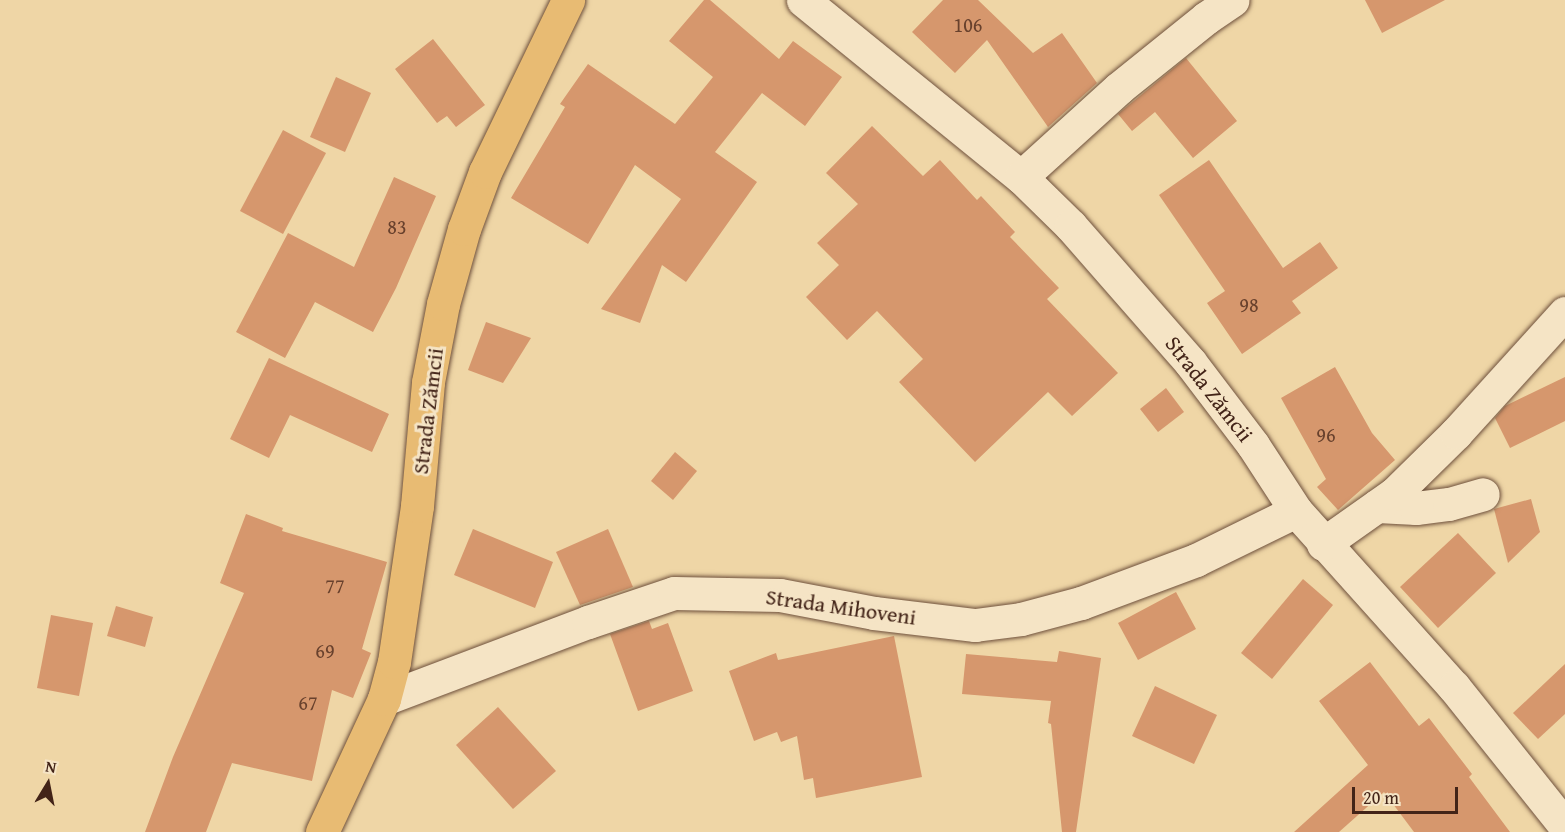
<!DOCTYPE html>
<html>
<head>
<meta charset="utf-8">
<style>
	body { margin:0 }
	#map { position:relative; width:1565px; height:832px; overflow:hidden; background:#efd6a6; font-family:"Gentium Book Plus",serif }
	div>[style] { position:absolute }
	.building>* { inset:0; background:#d6976d }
	.roads { filter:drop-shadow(0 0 2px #6e503c) drop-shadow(0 0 2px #6e503c) }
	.minor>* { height:33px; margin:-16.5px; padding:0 16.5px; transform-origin:16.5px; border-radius:16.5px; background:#f5e4c5 }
	.major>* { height:33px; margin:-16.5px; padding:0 16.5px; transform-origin:16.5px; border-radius:16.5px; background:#e8bb73 }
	span { translate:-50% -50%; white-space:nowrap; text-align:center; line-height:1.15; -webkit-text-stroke:6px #f5e4c5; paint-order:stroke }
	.number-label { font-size:20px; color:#68412d }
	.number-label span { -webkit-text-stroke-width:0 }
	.street-label { font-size:22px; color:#432418 }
	.north { position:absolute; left:18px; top:754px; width:60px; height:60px; -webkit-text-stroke:4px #f5e4c5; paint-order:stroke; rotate:10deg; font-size:16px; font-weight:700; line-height:24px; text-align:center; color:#432418 }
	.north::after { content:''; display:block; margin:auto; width:21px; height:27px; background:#432418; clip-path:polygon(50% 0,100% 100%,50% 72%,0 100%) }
	.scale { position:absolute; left:1352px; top:787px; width:106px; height:27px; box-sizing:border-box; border:3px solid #432418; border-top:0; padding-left:8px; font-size:18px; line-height:21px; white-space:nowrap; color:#432418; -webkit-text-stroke:4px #f5e4c5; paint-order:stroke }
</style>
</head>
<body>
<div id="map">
	<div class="building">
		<i style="clip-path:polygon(704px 0,710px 0,779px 59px,793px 41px,842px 77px,805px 126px,762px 93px,715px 152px,757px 182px,686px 282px,662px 265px,640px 323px,601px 309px,681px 199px,635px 165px,588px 244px,511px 198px,565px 107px,560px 104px,588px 64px,675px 124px,713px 77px,669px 41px)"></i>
		<i style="clip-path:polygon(943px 0,978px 0,1033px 53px,1062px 33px,1097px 83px,1048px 127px,987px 40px,955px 73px,912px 32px)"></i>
		<i style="clip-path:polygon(1365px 0,1445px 0,1382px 33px)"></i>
		<i style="clip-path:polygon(433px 39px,485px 105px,456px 127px,447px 116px,437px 123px,395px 69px)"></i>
		<i style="clip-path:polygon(1186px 58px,1237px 121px,1193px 158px,1155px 112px,1132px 131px,1118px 114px)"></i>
		<i style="clip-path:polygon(336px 77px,371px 93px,345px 152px,310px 137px)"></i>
		<i style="clip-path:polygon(872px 126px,923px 176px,940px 160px,977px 200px,981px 196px,1015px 232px,1010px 237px,1059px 288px,1047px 299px,1118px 373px,1072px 416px,1048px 392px,975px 462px,899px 382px,923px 359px,877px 311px,847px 340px,806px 297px,839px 265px,817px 243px,858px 204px,826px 173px)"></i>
		<i style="clip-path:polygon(283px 130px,326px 153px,283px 234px,240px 211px)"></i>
		<i style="clip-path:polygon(1209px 160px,1283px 268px,1320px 242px,1338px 268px,1292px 301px,1301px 313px,1242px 354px,1207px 303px,1225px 291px,1159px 195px)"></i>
		<i style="clip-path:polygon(394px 177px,436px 196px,396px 288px,373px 332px,315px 302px,285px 358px,236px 332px,288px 233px,354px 267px)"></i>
		<i style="clip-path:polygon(486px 322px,531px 338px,503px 383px,468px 370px)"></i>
		<i style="clip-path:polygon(269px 358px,389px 414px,372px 452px,290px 415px,269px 458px,230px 439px)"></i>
		<i style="clip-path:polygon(1335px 367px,1372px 433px,1395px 460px,1338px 510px,1317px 487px,1326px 479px,1281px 398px)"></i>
		<i style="clip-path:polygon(1565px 377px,1565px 421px,1510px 448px,1495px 418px,1505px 406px)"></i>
		<i style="clip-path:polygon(1166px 388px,1184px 412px,1158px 432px,1140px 409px)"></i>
		<i style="clip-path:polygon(675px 452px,697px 471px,673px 500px,651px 481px)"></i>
		<i style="clip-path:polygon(1531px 499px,1540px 532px,1508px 563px,1494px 509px)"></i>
		<i style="clip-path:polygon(246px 514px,283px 528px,282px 531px,387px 562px,362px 649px,371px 653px,353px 698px,332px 690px,312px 781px,232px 763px,206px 832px,145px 832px,173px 757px,244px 593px,220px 583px)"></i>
		<i style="clip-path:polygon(473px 529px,553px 562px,535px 608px,454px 575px)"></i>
		<i style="clip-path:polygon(608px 529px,633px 587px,580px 605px,556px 552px)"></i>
		<i style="clip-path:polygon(1458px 533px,1496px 573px,1438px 628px,1400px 587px)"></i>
		<i style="clip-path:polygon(1303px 579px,1333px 605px,1272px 679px,1241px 653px)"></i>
		<i style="clip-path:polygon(1176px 592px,1196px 629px,1138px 660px,1118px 623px)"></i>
		<i style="clip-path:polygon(116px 606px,153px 617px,145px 647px,107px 636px)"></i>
		<i style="clip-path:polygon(51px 615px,93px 623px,79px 696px,37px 688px)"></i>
		<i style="clip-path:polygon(649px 621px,652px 629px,668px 623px,693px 691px,638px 711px,610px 634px)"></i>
		<i style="clip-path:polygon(894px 636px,922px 777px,816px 798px,813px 778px,804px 780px,797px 736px,781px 742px,777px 732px,754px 741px,729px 671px,776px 653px,778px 660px)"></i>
		<i style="clip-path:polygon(1059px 651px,1101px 658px,1076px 832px,1062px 832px,1051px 724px,1048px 723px,1051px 701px,962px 694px,966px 654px,1057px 662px)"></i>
		<i style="clip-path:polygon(1370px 662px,1419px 726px,1429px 718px,1472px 774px,1469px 777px,1510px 832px,1414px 832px,1384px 792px,1339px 832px,1294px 832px,1368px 765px,1319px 701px)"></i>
		<i style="clip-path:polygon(1565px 664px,1565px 714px,1538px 739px,1513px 713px)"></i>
		<i style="clip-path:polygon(1155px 686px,1217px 715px,1194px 764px,1132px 736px)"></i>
		<i style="clip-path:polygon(498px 707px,556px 771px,513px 809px,456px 745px)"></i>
	</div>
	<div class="roads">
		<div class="minor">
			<i style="left:803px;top:0;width:281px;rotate:39.1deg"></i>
			<i style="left:1021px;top:177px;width:70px;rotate:44.4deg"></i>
			<i style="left:1071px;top:226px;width:181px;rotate:48.8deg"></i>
			<i style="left:1190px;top:362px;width:104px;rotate:52.8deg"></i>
			<i style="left:1253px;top:445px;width:79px;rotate:56.9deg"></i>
			<i style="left:1296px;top:511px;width:237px;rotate:48.1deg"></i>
			<i style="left:1454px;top:687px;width:178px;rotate:51.4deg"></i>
			<i style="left:1021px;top:177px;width:132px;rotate:-42.2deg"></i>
			<i style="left:1119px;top:88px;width:112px;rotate:-38.8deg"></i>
			<i style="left:1206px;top:18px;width:32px;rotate:-34deg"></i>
			<i style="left:1377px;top:506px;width:39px;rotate:3deg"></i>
			<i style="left:1416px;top:508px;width:33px;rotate:-7deg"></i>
			<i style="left:1449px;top:504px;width:35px;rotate:-16deg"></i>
			<i style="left:1323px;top:544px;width:87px;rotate:-35.2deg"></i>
			<i style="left:1394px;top:494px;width:87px;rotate:-44.5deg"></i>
			<i style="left:1456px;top:433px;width:162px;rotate:-47.8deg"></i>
			<i style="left:384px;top:699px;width:218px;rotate:-20.7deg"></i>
			<i style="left:588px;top:622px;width:91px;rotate:-18.6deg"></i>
			<i style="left:674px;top:593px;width:106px;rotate:1.1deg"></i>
			<i style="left:780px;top:595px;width:96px;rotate:10.8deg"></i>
			<i style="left:874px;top:613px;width:102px;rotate:6.8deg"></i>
			<i style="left:975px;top:625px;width:46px;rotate:-7.4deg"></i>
			<i style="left:1021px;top:619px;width:62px;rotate:-14.9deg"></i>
			<i style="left:1081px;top:603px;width:123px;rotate:-20.5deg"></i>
			<i style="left:1196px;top:560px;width:111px;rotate:-26.1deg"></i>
		</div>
		<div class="major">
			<i style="left:322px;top:832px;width:147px;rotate:-65deg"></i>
			<i style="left:384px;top:699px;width:38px;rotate:-75deg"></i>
			<i style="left:394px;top:662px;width:158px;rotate:-81.6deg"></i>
			<i style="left:417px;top:506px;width:124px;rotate:-84.9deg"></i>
			<i style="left:428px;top:382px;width:79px;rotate:-79.1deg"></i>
			<i style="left:443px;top:304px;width:78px;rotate:-74.4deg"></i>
			<i style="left:464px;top:229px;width:61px;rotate:-69.8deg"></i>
			<i style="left:485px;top:172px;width:191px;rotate:-64.2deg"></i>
		</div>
	</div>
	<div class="number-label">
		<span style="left:968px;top:24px">106</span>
		<span style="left:397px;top:226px">83</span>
		<span style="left:1249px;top:304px">98</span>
		<span style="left:1326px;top:434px">96</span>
		<span style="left:335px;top:585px">77</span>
		<span style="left:325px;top:650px">69</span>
		<span style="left:308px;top:702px">67</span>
	</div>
	<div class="street-label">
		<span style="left:1209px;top:389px;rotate:52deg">Strada Zămcii</span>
		<span style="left:428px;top:411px;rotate:-83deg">Strada Zămcii</span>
		<span style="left:841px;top:607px;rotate:8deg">Strada Mihoveni</span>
	</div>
	<div class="north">N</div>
	<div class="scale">20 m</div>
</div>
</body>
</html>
